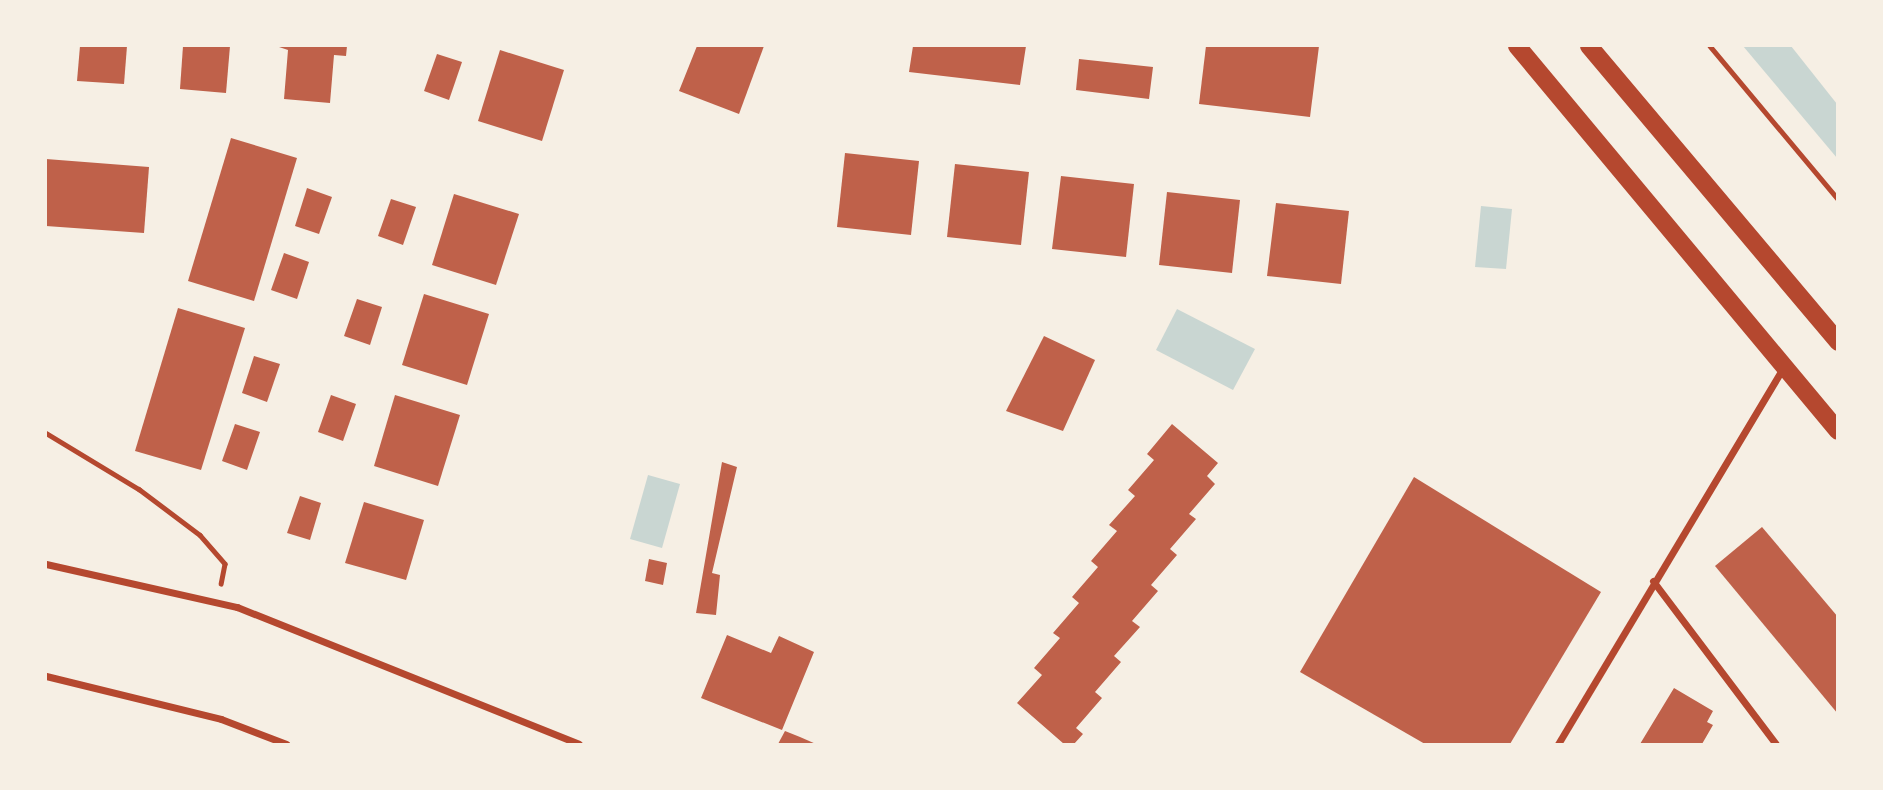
<!DOCTYPE html>
<html>
<head>
<meta charset="utf-8">
<style>
	body { margin:0 }
	#map { position:relative; width:1883px; height:790px; overflow:hidden; background:#f6efe4; font-family:"Crimson Pro",serif }
	div>[style] { position:absolute }
	.water>* { inset:0; background:#c9d6d2 }
	.building>* { inset:0; background:#bf614a }
	.path>* { height:4.5px; margin:-2.25px; padding:0 2.25px; transform-origin:2.25px; border-radius:2.25px; background:#b5482f }
	.minor>* { height:7px; margin:-3.5px; padding:0 3.5px; transform-origin:3.5px; border-radius:3.5px; background:#b5482f }
	.primary>* { height:18px; margin:-9px; padding:0 9px; transform-origin:9px; border-radius:9px; background:#b5482f }
	span { translate:-50% -50%; white-space:nowrap; text-align:center; line-height:1.15; -webkit-text-stroke:7px #f6efe4; paint-order:stroke }
	.frame { position:absolute; inset:0; border:47px solid #f6efe4; pointer-events:none }
</style>
</head>
<body>
<div id="map">
	<div class="water">
		<i style="clip-path:polygon(1743px 46px,1791px 46px,1837px 104px,1837px 158px)"></i>
		<i style="clip-path:polygon(1481px 206px,1512px 209px,1506px 269px,1475px 267px)"></i>
		<i style="clip-path:polygon(1177px 309px,1255px 349px,1233px 390px,1156px 350px)"></i>
		<i style="clip-path:polygon(648px 475px,680px 484px,662px 548px,630px 539px)"></i>
	</div>
	<div class="building">
		<i style="clip-path:polygon(80px 46px,127px 46px,124px 84px,77px 81px)"></i>
		<i style="clip-path:polygon(183px 46px,230px 46px,226px 93px,180px 89px)"></i>
		<i style="clip-path:polygon(276px 46px,347px 46px,346px 56px,334px 55px,330px 103px,284px 99px,288px 50px)"></i>
		<i style="clip-path:polygon(697px 46px,764px 46px,739px 114px,679px 91px)"></i>
		<i style="clip-path:polygon(913px 46px,1026px 46px,1020px 85px,909px 72px)"></i>
		<i style="clip-path:polygon(1206px 46px,1319px 46px,1310px 117px,1199px 104px)"></i>
		<i style="clip-path:polygon(500px 50px,564px 70px,542px 141px,478px 121px)"></i>
		<i style="clip-path:polygon(437px 54px,462px 62px,449px 100px,424px 91px)"></i>
		<i style="clip-path:polygon(1079px 59px,1153px 67px,1149px 99px,1076px 90px)"></i>
		<i style="clip-path:polygon(231px 138px,297px 158px,254px 301px,188px 281px)"></i>
		<i style="clip-path:polygon(845px 153px,919px 161px,911px 235px,837px 227px)"></i>
		<i style="clip-path:polygon(46px 159px,149px 167px,144px 233px,46px 226px)"></i>
		<i style="clip-path:polygon(955px 164px,1029px 172px,1021px 245px,947px 237px)"></i>
		<i style="clip-path:polygon(1061px 176px,1134px 184px,1126px 257px,1052px 249px)"></i>
		<i style="clip-path:polygon(307px 188px,332px 197px,319px 234px,295px 226px)"></i>
		<i style="clip-path:polygon(1167px 192px,1240px 200px,1232px 273px,1159px 265px)"></i>
		<i style="clip-path:polygon(454px 194px,519px 214px,496px 285px,432px 265px)"></i>
		<i style="clip-path:polygon(391px 199px,416px 207px,403px 245px,378px 236px)"></i>
		<i style="clip-path:polygon(1276px 203px,1349px 211px,1341px 284px,1267px 276px)"></i>
		<i style="clip-path:polygon(284px 253px,309px 262px,297px 299px,271px 290px)"></i>
		<i style="clip-path:polygon(424px 294px,489px 314px,467px 385px,402px 365px)"></i>
		<i style="clip-path:polygon(357px 299px,382px 307px,370px 345px,344px 336px)"></i>
		<i style="clip-path:polygon(178px 308px,245px 328px,201px 470px,135px 451px)"></i>
		<i style="clip-path:polygon(1044px 336px,1095px 360px,1063px 431px,1006px 411px)"></i>
		<i style="clip-path:polygon(254px 356px,280px 364px,267px 402px,242px 393px)"></i>
		<i style="clip-path:polygon(331px 395px,356px 404px,343px 441px,318px 432px)"></i>
		<i style="clip-path:polygon(395px 395px,460px 415px,438px 486px,374px 466px)"></i>
		<i style="clip-path:polygon(235px 424px,260px 432px,247px 470px,222px 461px)"></i>
		<i style="clip-path:polygon(1172px 424px,1218px 463px,1207px 476px,1215px 484px,1189px 514px,1196px 519px,1170px 549px,1177px 555px,1151px 585px,1158px 591px,1132px 621px,1140px 627px,1114px 656px,1121px 662px,1095px 692px,1102px 698px,1076px 728px,1083px 734px,1074px 744px,1064px 744px,1017px 703px,1042px 675px,1034px 668px,1060px 638px,1053px 633px,1079px 603px,1072px 597px,1098px 567px,1091px 561px,1117px 531px,1109px 525px,1135px 496px,1128px 490px,1154px 460px,1147px 454px)"></i>
		<i style="clip-path:polygon(722px 462px,737px 467px,712px 573px,720px 575px,716px 615px,696px 613px)"></i>
		<i style="clip-path:polygon(1414px 477px,1601px 592px,1510px 744px,1425px 744px,1300px 672px)"></i>
		<i style="clip-path:polygon(300px 496px,321px 503px,310px 540px,287px 533px)"></i>
		<i style="clip-path:polygon(364px 502px,424px 520px,406px 580px,345px 563px)"></i>
		<i style="clip-path:polygon(1762px 527px,1838px 617px,1838px 714px,1715px 566px)"></i>
		<i style="clip-path:polygon(649px 559px,667px 563px,663px 585px,645px 581px)"></i>
		<i style="clip-path:polygon(727px 635px,771px 653px,779px 636px,814px 652px,782px 730px,701px 698px)"></i>
		<i style="clip-path:polygon(1674px 688px,1713px 711px,1707px 722px,1713px 725px,1702px 744px,1640px 744px)"></i>
		<i style="clip-path:polygon(785px 731px,800px 737px,816px 744px,778px 744px)"></i>
	</div>
	<div class="path">
		<i style="left:1710px;top:46px;width:199px;rotate:50.1deg"></i>
		<i style="left:46px;top:433px;width:109px;rotate:31.1deg"></i>
		<i style="left:139px;top:489px;width:76px;rotate:37deg"></i>
		<i style="left:200px;top:535px;width:38px;rotate:49deg"></i>
		<i style="left:225px;top:564px;width:20px;rotate:101deg"></i>
	</div>
	<div class="minor">
		<i style="left:46px;top:564px;width:196px;rotate:12.7deg"></i>
		<i style="left:237px;top:607px;width:368px;rotate:21.8deg"></i>
		<i style="left:1653px;top:581px;width:204px;rotate:53deg"></i>
		<i style="left:46px;top:676px;width:180px;rotate:13.8deg"></i>
		<i style="left:221px;top:719px;width:70px;rotate:21deg"></i>
		<i style="left:1558px;top:744px;width:440px;rotate:-59.1deg"></i>
	</div>
	<div class="primary">
		<i style="left:1517px;top:46px;width:501px;rotate:50.18deg"></i>
		<i style="left:1589px;top:46px;width:387px;rotate:49.9deg"></i>
	</div>
	<div class="frame"></div>
</div>
</body>
</html>
